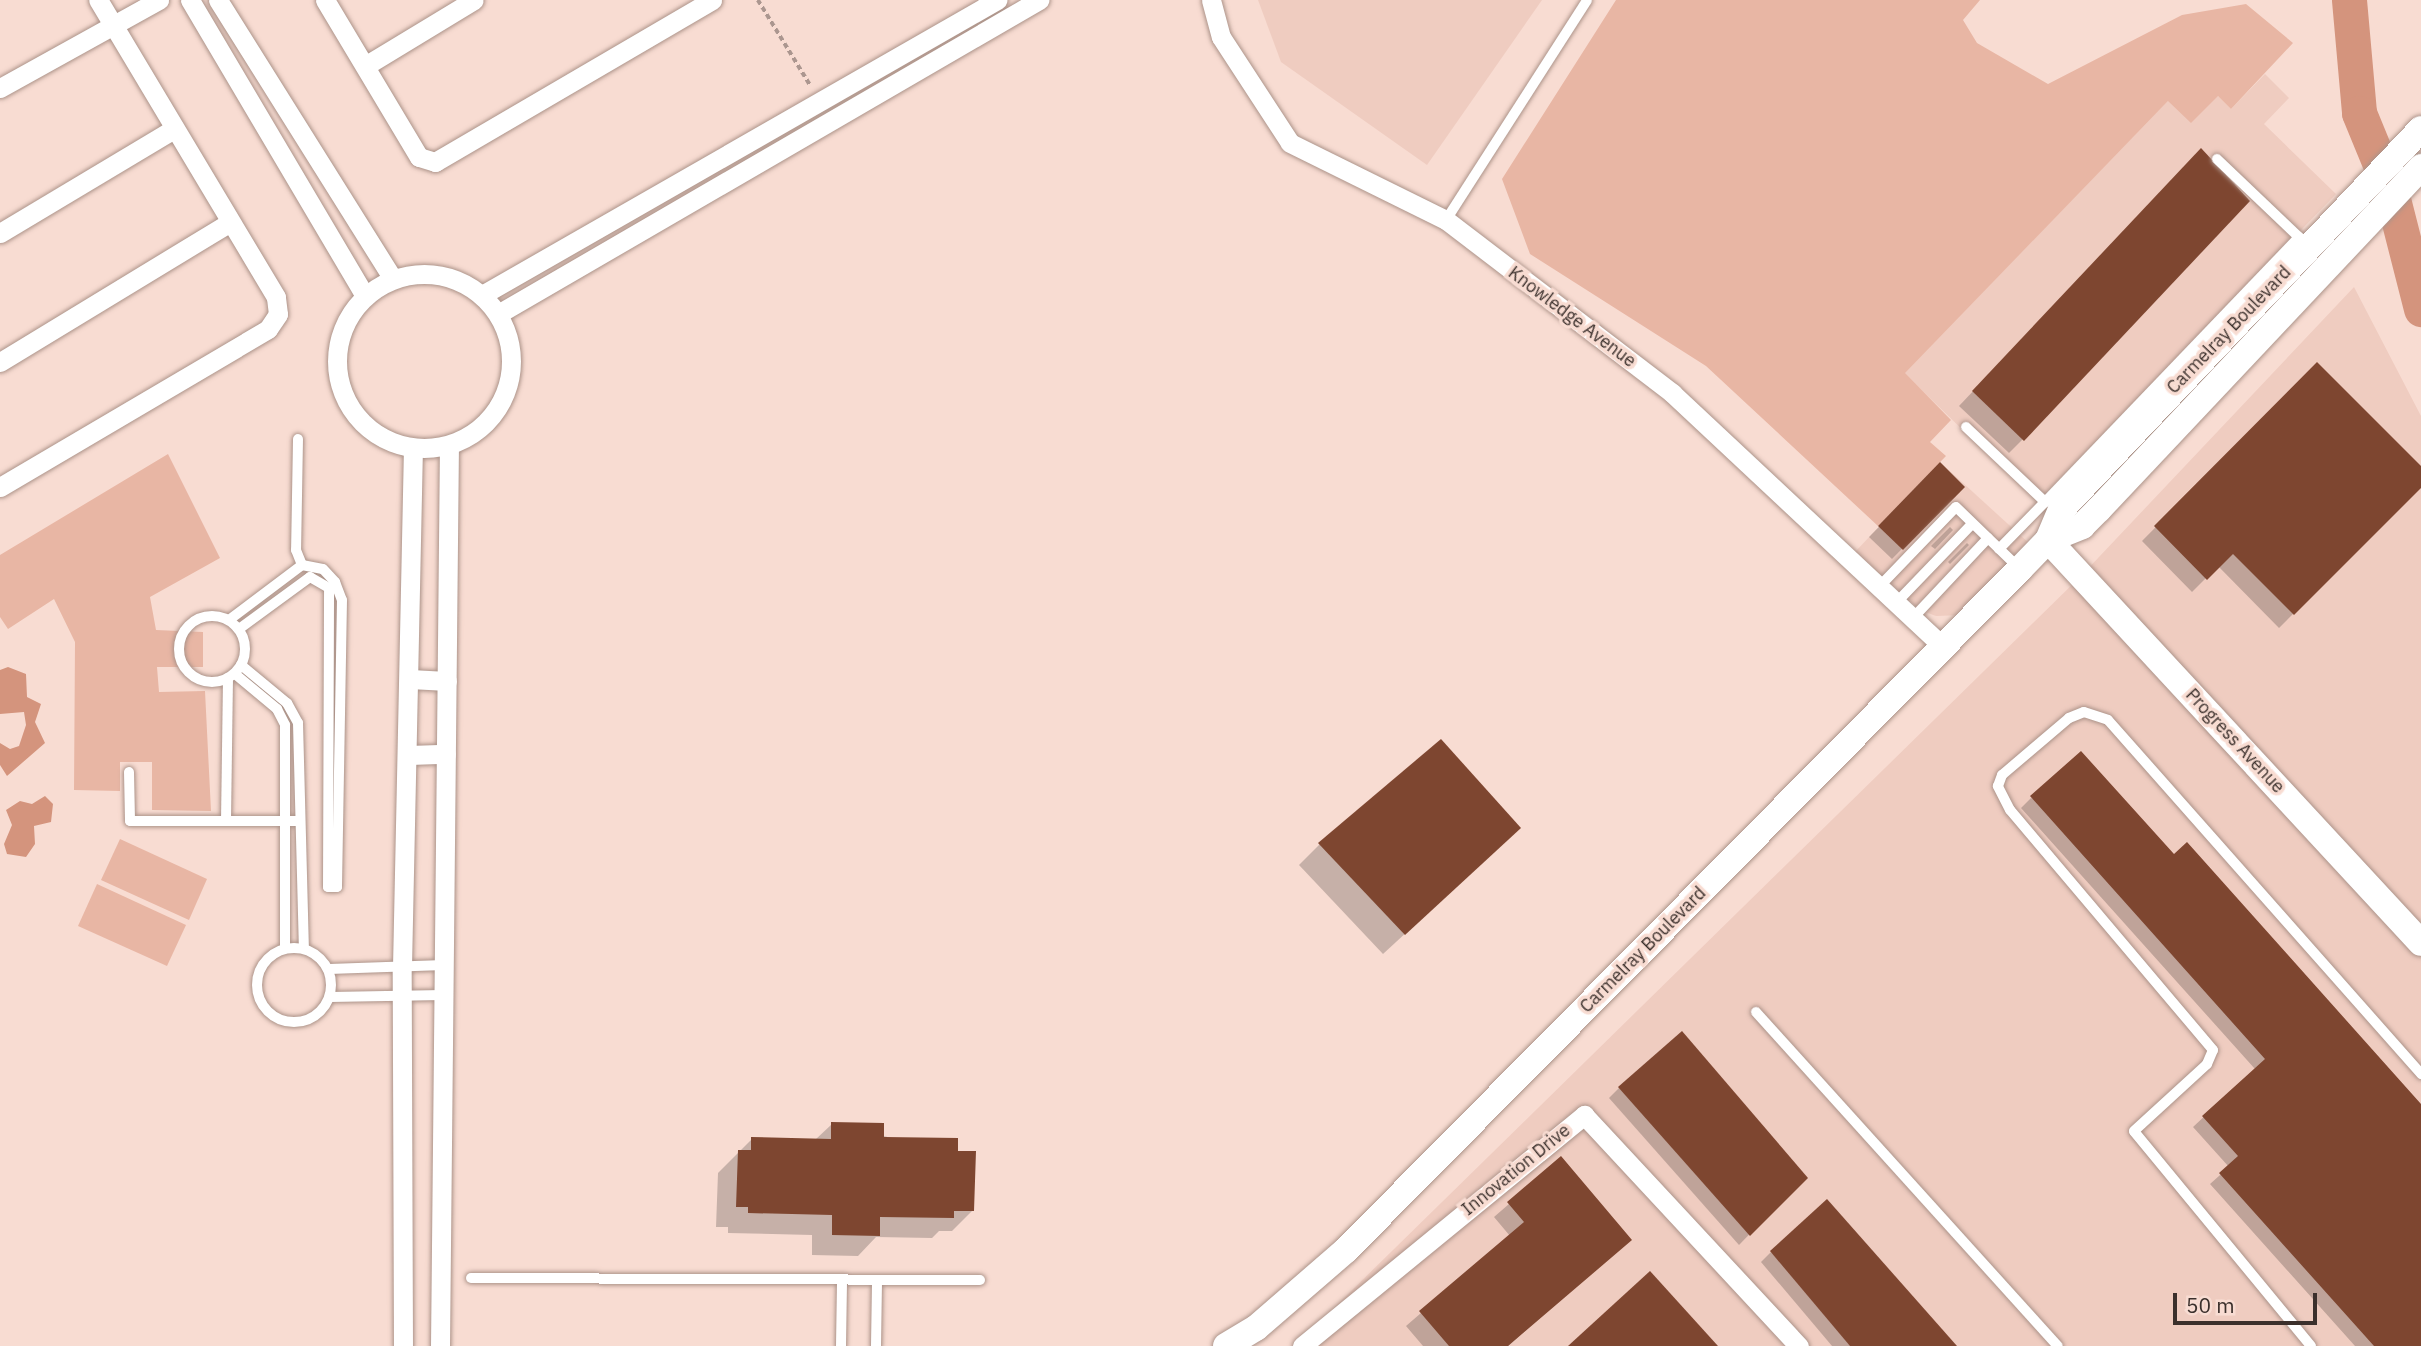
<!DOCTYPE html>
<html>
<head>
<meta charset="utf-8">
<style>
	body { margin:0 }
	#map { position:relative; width:2421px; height:1346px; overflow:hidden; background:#f8dcd2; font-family:"IBM Plex Sans",sans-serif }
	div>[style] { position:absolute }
	.built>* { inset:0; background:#efccc0 }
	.green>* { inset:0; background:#e8b6a4 }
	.water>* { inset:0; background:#d4947d }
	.shadow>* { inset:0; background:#0003 }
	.river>* { height:35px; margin:-17.5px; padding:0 17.5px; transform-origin:17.5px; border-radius:17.5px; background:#d4947d }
	.building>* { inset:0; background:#7e4630 }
	.path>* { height:3.5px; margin-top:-1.75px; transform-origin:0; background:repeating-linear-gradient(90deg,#ab968f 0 5px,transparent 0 8.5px) }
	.roads { filter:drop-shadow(0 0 2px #ac9389) drop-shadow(0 0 2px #ac9389) }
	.lane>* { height:10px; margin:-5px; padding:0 5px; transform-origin:5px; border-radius:5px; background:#fff }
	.lane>.ring { margin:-5px; padding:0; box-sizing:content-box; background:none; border:10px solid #fff; border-radius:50% }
	.street>* { height:19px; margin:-9.5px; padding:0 9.5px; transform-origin:9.5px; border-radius:9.5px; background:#fff }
	.street>.ring { margin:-9.5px; padding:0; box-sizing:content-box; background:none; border:19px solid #fff; border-radius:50% }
	.secondary>* { height:26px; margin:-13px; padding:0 13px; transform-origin:13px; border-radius:13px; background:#fff }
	span { translate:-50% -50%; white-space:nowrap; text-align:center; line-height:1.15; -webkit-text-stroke:7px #f8dcd2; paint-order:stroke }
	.street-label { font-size:18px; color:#3b302c }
	.scale { position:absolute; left:2173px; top:1293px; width:144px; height:32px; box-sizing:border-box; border:4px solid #3b302c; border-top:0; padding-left:9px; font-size:21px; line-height:24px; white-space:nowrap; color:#3b302c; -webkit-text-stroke:5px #f8dcd2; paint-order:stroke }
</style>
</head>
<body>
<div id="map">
	<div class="built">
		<i style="clip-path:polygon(1258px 0,1542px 0,1427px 165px,1281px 62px)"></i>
		<i style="clip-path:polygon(2265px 74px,2289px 98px,2264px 124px,2336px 194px,2037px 502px,1904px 373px,2168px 101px,2218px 96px,2231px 109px)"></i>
		<i style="clip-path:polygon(2354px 287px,2421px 416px,2421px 1346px,1295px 1346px,2082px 575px)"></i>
		<i style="clip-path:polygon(1940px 462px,2031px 545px,1963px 615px,1936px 616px,1920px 610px,1855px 552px)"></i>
	</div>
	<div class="green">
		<i style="clip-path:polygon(1616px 0,1980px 0,1963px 20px,1977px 43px,2048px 84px,2182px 15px,2246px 4px,2293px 43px,2231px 109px,2218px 96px,2191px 123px,2168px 101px,1905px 373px,1951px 420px,1930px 442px,1946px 456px,1878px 526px,1706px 366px,1530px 254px,1502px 179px)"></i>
		<i style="clip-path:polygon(168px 454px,220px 558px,150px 597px,156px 630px,203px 632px,203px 667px,157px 667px,159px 692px,205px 691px,211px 811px,152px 810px,152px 762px,120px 762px,120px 791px,74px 790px,75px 642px,54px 599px,8px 629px,0 617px,0 555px)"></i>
		<i style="clip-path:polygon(120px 839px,207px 879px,189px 920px,101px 880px)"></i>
		<i style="clip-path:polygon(97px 884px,186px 925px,167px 966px,78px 926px)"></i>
	</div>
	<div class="water">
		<i style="clip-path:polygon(8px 667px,26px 674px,27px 697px,41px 704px,35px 722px,45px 743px,7px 776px,0 765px,0 743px,10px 749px,19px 746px,26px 725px,24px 712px,0 714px,0 670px)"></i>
		<i style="clip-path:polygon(45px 796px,53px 804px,51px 822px,34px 826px,35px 844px,26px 857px,7px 854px,4px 844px,12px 825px,6px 810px,20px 801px,32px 804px)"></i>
	</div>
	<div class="shadow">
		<i style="clip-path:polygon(2188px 164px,2023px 439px,2009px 453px,1959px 406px)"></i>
		<i style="clip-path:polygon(2317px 364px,2421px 468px,2421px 485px,2279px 628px,2218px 566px,2192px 592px,2142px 541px)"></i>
		<i style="clip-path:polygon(1940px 465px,1963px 487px,1892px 559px,1869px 537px)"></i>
		<i style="clip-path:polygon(1950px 527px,1953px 530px,1935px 549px,1931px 546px)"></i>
		<i style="clip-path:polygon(1967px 543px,1969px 545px,1950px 564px,1948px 562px)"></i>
		<i style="clip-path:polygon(2031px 798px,2173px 857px,2421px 1107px,2421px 1346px,2355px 1346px,2210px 1184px,2229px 1167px,2193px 1127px,2255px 1069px,2021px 808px)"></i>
		<i style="clip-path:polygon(1320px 844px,1498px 848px,1383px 954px,1299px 865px)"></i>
		<i style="clip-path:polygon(1619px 1088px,1805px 1177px,1739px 1245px,1609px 1098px)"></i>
		<i style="clip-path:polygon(832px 1124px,956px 1153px,973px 1210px,952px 1231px,939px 1231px,932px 1238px,876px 1237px,858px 1256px,812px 1255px,812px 1235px,728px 1233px,728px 1227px,716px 1227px,718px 1173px,752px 1139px,815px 1140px)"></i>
		<i style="clip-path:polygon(1561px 1159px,1630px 1240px,1508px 1346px,1423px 1346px,1406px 1326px,1510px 1236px,1494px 1217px)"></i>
		<i style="clip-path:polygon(1771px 1252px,1954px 1346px,1832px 1346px,1761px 1262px)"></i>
	</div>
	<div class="river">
		<i style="left:2349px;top:0;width:113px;rotate:84.9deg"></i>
		<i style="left:2359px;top:113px;width:84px;rotate:67.7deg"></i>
		<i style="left:2391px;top:191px;width:122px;rotate:75.7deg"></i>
	</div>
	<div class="building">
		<i style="clip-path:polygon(2201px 148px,2250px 201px,2024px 441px,1972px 391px)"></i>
		<i style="clip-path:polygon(2317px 362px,2421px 466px,2421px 488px,2294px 615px,2233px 554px,2207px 580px,2154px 526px)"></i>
		<i style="clip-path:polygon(1940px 462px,1965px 487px,1903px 550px,1878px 526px)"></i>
		<i style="clip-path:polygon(1441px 739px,1521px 828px,1405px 935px,1318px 843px)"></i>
		<i style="clip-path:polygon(2081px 751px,2174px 854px,2187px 842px,2421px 1104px,2421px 1346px,2374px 1346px,2219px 1173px,2238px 1156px,2202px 1116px,2265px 1059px,2030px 796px)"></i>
		<i style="clip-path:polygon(1682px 1031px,1808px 1178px,1750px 1236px,1618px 1087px)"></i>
		<i style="clip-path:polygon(831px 1122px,884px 1123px,884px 1137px,958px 1138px,958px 1151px,976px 1151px,974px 1211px,954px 1211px,954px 1218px,880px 1217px,880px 1236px,832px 1235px,832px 1215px,748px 1213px,748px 1207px,736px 1207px,738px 1150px,751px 1150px,751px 1137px,831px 1139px)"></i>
		<i style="clip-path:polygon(1561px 1156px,1632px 1240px,1508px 1346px,1449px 1346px,1419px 1311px,1524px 1222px,1507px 1202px)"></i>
		<i style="clip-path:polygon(1827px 1199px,1957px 1346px,1850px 1346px,1770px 1251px)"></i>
		<i style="clip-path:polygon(1650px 1271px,1718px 1346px,1568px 1346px)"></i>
	</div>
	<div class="path">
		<i style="left:758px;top:0;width:100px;rotate:58.5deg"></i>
	</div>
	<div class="roads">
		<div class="lane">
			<i style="left:2217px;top:159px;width:119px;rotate:43.6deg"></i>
			<i style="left:1446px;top:220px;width:261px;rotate:-57.3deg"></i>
			<i style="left:1966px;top:427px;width:109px;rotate:43.5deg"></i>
			<i style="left:2045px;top:502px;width:367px;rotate:-46.2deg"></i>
			<i style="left:298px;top:439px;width:111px;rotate:91deg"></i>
			<i style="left:296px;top:550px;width:16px;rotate:68deg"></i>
			<i style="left:1999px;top:549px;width:66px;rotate:-45.6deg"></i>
			<i style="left:1878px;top:588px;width:112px;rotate:-46.1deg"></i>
			<i style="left:1956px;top:507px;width:89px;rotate:44.1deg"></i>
			<i style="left:1895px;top:604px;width:111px;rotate:-46.1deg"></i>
			<i class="ring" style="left:179px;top:616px;width:56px;height:56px"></i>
			<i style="left:1912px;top:619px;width:111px;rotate:-46.8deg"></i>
			<i style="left:229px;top:620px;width:91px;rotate:-37deg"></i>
			<i style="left:302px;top:565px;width:21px;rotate:11deg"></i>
			<i style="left:323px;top:569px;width:18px;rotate:47deg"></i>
			<i style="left:335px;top:582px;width:19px;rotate:69deg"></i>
			<i style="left:342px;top:600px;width:287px;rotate:91deg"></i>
			<i style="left:337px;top:887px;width:9px;rotate:180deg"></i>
			<i style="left:328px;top:887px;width:299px;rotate:-89.8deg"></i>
			<i style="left:329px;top:588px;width:22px;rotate:-150deg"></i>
			<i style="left:310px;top:577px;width:88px;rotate:143.8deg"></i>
			<i style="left:241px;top:665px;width:60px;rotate:39.6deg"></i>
			<i style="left:287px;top:703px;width:23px;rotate:61deg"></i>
			<i style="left:298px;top:723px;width:225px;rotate:88.5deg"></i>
			<i style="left:235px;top:674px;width:55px;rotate:39.8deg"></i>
			<i style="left:277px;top:709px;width:18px;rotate:63deg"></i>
			<i style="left:285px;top:725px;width:223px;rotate:90deg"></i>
			<i style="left:129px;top:772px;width:49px;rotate:88.8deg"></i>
			<i style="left:130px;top:821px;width:169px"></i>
			<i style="left:226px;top:821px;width:143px;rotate:-89.2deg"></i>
			<i class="ring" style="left:257px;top:948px;width:64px;height:64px"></i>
			<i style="left:329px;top:969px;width:115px;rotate:-2deg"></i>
			<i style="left:330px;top:997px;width:113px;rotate:-1deg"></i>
			<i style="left:1756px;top:1012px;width:450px;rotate:47.9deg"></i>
			<i style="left:471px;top:1278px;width:509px;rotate:0.23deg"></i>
			<i style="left:841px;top:1346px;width:67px;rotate:-89.1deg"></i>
			<i style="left:876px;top:1346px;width:66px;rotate:-89.1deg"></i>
			<i style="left:2311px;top:1346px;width:278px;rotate:-129.5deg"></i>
			<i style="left:2134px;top:1131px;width:99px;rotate:-42.5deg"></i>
			<i style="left:2207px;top:1064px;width:15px;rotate:-67deg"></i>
			<i style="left:2213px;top:1050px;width:314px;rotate:-130.2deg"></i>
			<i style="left:2010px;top:810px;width:27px;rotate:-117deg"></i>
			<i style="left:1998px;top:786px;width:12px;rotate:-70deg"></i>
			<i style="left:2002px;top:775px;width:88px;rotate:-40.4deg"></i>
			<i style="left:2069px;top:718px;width:16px;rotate:-22deg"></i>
			<i style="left:2084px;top:712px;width:25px;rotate:18deg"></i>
			<i style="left:2108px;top:720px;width:473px;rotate:48.5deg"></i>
		</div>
		<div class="street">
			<i style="left:190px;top:0;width:344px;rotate:59.4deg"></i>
			<i style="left:218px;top:0;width:329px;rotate:57.9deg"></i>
			<i style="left:325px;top:0;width:183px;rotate:59.1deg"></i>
			<i style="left:419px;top:157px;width:17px;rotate:17deg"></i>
			<i style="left:435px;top:162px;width:321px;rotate:-30.3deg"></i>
			<i style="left:1211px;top:0;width:38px;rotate:75deg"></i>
			<i style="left:1221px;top:37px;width:126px;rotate:56.9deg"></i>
			<i style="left:1290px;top:143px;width:174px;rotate:26.3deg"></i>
			<i style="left:1446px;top:220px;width:285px;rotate:37.4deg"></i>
			<i style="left:1672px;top:393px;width:371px;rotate:43.1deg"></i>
			<i style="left:365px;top:66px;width:127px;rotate:-31.2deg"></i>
			<i style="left:0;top:88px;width:182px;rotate:-29deg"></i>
			<i style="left:0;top:233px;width:203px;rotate:-30.9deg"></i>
			<i class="ring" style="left:337px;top:274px;width:155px;height:155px"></i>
			<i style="left:482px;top:295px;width:594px;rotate:-29.8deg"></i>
			<i style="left:498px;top:314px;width:626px;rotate:-30.13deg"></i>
			<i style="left:0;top:362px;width:268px;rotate:-31.3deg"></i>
			<i style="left:0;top:487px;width:311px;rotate:-30.5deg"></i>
			<i style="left:268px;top:329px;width:18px;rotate:-56deg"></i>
			<i style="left:278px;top:314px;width:17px;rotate:-97deg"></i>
			<i style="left:276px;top:297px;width:346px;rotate:-120.9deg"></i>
			<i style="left:410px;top:679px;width:37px;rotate:3deg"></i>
			<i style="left:409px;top:755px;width:37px;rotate:-2deg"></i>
			<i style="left:403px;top:1346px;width:379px;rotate:-90.2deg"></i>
			<i style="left:402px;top:967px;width:519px;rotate:-88.79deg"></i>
			<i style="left:440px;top:1346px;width:901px;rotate:-89.43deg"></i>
			<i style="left:1302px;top:1346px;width:365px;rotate:-39.3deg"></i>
			<i style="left:1584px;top:1115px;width:316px;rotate:47.1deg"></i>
		</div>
		<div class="secondary">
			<i style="left:2048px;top:540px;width:549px;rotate:47.21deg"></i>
			<i style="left:2048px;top:540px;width:37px;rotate:-22deg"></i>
			<i style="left:2082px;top:526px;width:24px;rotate:-45deg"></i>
			<i style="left:2099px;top:509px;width:470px;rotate:-46.7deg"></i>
			<i style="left:1226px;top:1346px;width:35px;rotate:-31deg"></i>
			<i style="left:1256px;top:1328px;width:119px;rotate:-40.9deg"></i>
			<i style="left:1346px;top:1250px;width:958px;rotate:-45.3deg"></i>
			<i style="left:2020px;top:569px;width:40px;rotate:-46deg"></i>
			<i style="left:2048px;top:540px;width:33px;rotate:-67deg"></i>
			<i style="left:2061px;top:510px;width:524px;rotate:-46.62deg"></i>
		</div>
	</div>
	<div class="street-label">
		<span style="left:1572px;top:317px;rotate:37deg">Knowledge Avenue</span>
		<span style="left:2229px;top:330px;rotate:-46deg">Carmelray Boulevard</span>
		<span style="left:2235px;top:741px;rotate:47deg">Progress Avenue</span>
		<span style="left:1643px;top:950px;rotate:-45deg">Carmelray Boulevard</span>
		<span style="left:1516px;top:1170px;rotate:-39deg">Innovation Drive</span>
	</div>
	<div class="scale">50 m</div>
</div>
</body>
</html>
